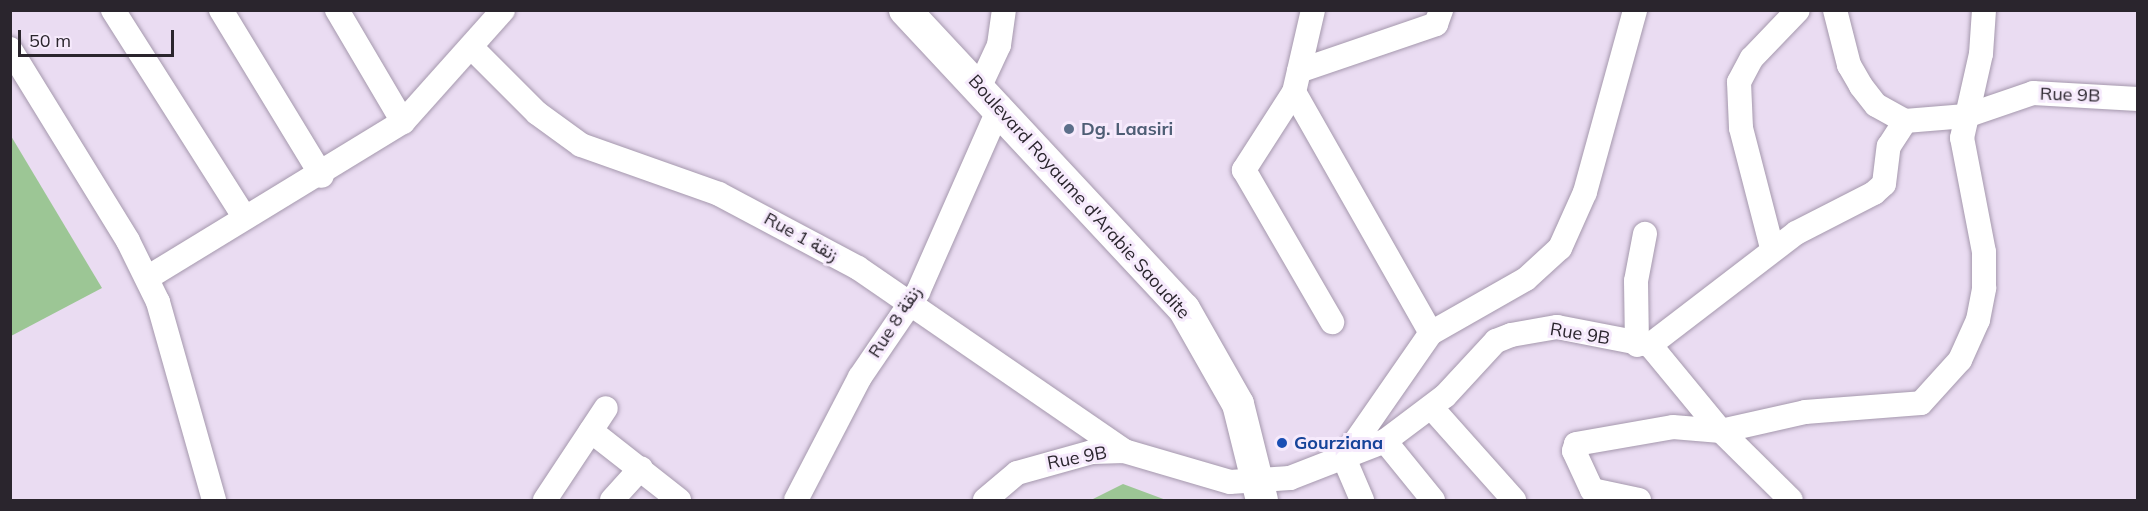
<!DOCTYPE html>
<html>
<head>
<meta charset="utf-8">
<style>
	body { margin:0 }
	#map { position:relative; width:2148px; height:511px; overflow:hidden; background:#eadcf2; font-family:Mulish,Vazirmatn,sans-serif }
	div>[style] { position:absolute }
	.green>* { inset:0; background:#9cc695 }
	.roads { filter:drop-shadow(0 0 2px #a598ad) drop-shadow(0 0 2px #a598ad) }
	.minor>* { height:24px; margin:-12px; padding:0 12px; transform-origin:12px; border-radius:12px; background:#fff }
	.major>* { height:32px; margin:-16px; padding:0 16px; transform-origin:16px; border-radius:16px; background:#fff }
	.dots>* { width:16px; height:16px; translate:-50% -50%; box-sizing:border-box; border:3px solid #f6eafc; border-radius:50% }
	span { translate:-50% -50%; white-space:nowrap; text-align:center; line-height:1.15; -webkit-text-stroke:6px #f6eafc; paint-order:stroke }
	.street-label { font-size:18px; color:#2a252d }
	.service-label { font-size:18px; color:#4e5e75; font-weight:700 }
	.left { translate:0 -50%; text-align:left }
	.transit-label { font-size:18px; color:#164399; font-weight:700 }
	.frame { position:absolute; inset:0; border:12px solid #2a252d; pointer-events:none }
	.scale { position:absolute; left:18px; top:30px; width:156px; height:27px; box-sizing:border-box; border:3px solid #2a252d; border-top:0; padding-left:8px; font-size:18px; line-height:21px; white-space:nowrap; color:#2a252d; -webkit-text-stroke:4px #f6eafc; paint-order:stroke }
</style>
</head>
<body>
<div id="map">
	<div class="green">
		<i style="clip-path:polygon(11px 136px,102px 288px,11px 336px,10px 336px)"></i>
		<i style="clip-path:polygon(1123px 484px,1166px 500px,1091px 500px)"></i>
	</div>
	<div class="roads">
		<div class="minor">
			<i style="left:113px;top:10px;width:246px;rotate:57.6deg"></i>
			<i style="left:221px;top:10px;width:194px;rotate:58.7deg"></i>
			<i style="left:337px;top:10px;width:130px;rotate:59.5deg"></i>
			<i style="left:1313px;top:10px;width:84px;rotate:103deg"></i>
			<i style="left:1294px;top:92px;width:277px;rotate:60.4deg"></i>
			<i style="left:1835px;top:10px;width:57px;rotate:75.7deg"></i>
			<i style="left:1849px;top:65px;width:24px;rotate:60deg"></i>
			<i style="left:1861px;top:86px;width:24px;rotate:52deg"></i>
			<i style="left:1876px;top:105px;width:33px;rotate:29deg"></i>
			<i style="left:471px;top:47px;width:93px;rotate:45deg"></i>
			<i style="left:537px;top:113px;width:54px;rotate:36deg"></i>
			<i style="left:581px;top:145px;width:146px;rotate:19.5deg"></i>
			<i style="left:719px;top:194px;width:157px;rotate:28deg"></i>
			<i style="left:858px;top:268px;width:323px;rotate:34.5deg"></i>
			<i style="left:10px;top:49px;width:225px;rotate:58.4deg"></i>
			<i style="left:128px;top:241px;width:68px;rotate:63.8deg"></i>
			<i style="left:158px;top:302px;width:206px;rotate:74.2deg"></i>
			<i style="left:1299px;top:71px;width:145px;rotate:-18.9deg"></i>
			<i style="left:1436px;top:24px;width:15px;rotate:-70deg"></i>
			<i style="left:980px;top:86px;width:45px;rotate:-65.1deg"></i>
			<i style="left:999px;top:45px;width:35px;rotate:-82deg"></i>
			<i style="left:1294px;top:92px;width:93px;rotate:122.7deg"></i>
			<i style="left:1244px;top:170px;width:176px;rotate:59.9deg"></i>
			<i style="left:1772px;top:248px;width:124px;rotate:-104.5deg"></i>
			<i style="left:1741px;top:128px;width:46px;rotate:-92.5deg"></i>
			<i style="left:1739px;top:82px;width:27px;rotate:-62deg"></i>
			<i style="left:1752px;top:58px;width:66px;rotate:-46.2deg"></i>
			<i style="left:147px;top:278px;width:300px;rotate:-31.4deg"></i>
			<i style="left:403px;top:122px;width:150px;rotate:-48.2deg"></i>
			<i style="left:1637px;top:345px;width:64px;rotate:-90.9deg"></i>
			<i style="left:1636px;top:281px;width:48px;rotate:-79.2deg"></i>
			<i style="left:1650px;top:345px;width:112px;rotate:50.5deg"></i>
			<i style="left:1721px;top:431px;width:98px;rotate:44.6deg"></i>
			<i style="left:1431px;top:407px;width:125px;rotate:48.3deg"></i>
			<i style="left:591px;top:431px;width:112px;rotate:38.1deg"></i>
			<i style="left:1385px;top:441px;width:76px;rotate:50.9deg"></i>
			<i style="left:545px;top:500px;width:110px;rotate:-56.5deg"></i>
			<i style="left:612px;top:500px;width:43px;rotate:-47.8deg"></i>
			<i style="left:796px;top:500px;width:139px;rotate:-62.5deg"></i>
			<i style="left:860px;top:377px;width:103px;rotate:-55.7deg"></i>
			<i style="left:918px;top:292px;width:203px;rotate:-66.2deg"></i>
			<i style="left:985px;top:500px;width:42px;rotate:-40.2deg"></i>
			<i style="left:1017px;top:473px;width:78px;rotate:-15.6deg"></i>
			<i style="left:1092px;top:452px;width:32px;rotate:-2deg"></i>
			<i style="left:1124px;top:451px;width:110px;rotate:16.3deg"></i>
			<i style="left:1230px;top:482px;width:60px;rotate:-3.8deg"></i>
			<i style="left:1290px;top:478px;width:102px;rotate:-21.3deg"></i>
			<i style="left:1385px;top:441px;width:75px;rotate:-36.9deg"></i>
			<i style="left:1445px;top:396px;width:75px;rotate:-47.2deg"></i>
			<i style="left:1496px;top:341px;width:16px;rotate:-22deg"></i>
			<i style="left:1511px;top:335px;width:47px;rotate:-9.9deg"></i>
			<i style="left:1557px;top:327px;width:95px;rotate:11deg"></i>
			<i style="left:1650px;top:345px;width:184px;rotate:-37.5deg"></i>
			<i style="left:1796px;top:233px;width:88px;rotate:-27.1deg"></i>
			<i style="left:1874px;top:193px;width:13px;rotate:-42deg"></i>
			<i style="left:1884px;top:184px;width:38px;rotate:-83deg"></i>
			<i style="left:1889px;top:146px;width:30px;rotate:-57deg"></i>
			<i style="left:1905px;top:121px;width:61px;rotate:-4.7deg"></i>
			<i style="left:1966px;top:116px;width:71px;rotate:-18.9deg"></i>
			<i style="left:2033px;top:93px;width:105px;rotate:3.3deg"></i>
			<i style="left:1362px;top:500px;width:46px;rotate:-113.2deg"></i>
			<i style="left:1344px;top:458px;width:152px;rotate:-55.2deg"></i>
			<i style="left:1431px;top:333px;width:109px;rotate:-29.6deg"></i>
			<i style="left:1526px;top:279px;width:46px;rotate:-42.4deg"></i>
			<i style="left:1560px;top:248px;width:61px;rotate:-65.9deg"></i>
			<i style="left:1585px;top:192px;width:189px;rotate:-74.6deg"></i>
			<i style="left:1639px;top:500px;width:48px;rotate:-168deg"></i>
			<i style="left:1592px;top:490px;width:43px;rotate:-114.8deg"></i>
			<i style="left:1574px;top:451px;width:7px;rotate:-74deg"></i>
			<i style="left:1576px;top:444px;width:98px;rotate:-9.9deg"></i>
			<i style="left:1673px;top:427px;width:48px;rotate:4.8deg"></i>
			<i style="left:1721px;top:431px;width:86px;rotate:-12.7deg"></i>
			<i style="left:1805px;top:412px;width:116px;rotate:-4.4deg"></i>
			<i style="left:1921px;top:403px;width:58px;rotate:-47.8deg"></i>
			<i style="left:1960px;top:360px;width:44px;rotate:-65.8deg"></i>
			<i style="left:1978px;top:320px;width:33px;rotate:-79deg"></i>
			<i style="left:1984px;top:288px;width:36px;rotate:-90deg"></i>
			<i style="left:1984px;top:252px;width:116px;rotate:-100.9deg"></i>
			<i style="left:1962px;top:138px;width:86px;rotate:-77.3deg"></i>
			<i style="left:1981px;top:54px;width:44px;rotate:-86.1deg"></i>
		</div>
		<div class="major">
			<i style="left:905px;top:10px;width:409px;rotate:47deg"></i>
			<i style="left:1184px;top:309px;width:109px;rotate:60.4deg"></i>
			<i style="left:1238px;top:404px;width:99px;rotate:76deg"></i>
		</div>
	</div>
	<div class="dots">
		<i style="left:1069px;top:129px;background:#5c6f8a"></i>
		<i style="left:1282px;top:443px;background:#1a4fb4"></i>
	</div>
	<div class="street-label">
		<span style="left:2070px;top:95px;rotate:2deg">Rue 9B</span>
		<span style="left:1079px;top:197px;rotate:48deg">Boulevard Royaume d'Arabie Saoudite</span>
		<span style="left:801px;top:237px;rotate:29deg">Rue 1 زنقة</span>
		<span style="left:895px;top:322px;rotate:-57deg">Rue 8 زنقة</span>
		<span style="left:1580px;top:334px;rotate:9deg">Rue 9B</span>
		<span style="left:1077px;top:458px;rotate:-11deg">Rue 9B</span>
	</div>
	<div class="service-label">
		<span class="left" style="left:1081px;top:129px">Dg. Laasiri</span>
	</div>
	<div class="transit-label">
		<span class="left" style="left:1294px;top:443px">Gourziana</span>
	</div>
	<div class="frame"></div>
	<div class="scale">50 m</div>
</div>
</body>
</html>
